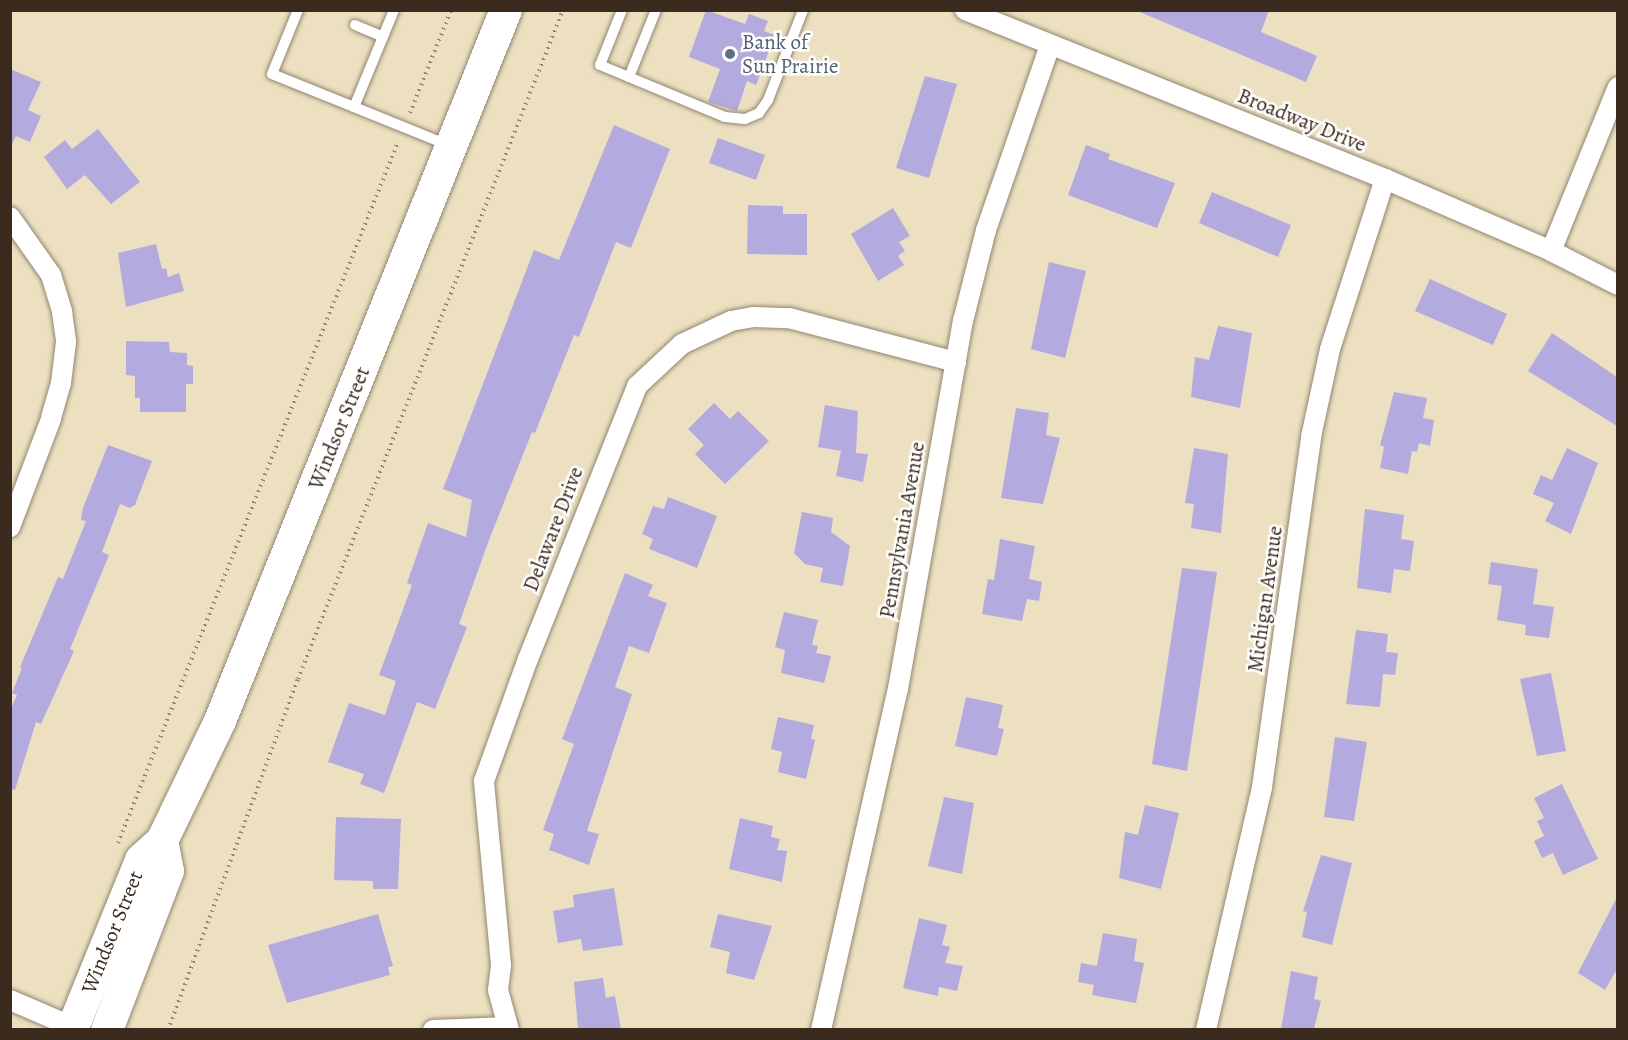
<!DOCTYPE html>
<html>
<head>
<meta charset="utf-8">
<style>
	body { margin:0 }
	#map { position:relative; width:1628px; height:1040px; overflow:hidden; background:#ece0c0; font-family:Alegreya,serif }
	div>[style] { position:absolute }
	.building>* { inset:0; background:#b3aae0 }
	.path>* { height:4px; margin-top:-2px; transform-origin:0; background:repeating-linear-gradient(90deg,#94856f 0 1.5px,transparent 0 6px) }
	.roads { filter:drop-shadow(0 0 2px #94856f) drop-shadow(0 0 2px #94856f) }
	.lane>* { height:10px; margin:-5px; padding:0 5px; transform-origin:5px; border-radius:5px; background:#fff }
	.street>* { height:20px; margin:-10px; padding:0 10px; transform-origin:10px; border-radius:10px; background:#fff }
	.primary>* { height:32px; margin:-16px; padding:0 16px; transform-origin:16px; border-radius:16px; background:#fff }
	.dots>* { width:16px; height:16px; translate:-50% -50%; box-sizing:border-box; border:3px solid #fff; border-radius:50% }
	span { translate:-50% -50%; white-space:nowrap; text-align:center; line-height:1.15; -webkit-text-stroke:5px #fff; paint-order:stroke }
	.service-label { font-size:21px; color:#4e5e75 }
	.left { translate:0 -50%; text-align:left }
	.street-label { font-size:21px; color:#3b2a1e }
	.frame { position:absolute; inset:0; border:12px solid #3b2a1e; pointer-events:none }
</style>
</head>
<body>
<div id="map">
	<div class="building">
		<i style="clip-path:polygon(706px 10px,745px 24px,749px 14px,768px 21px,764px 31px,775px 35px,756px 85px,747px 81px,737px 111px,708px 102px,720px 69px,689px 57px)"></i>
		<i style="clip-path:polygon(1135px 10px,1269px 10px,1261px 32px,1317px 56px,1306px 82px)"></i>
		<i style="clip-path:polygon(10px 69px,41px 82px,28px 110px,41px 116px,30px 142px,16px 136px,10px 148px)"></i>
		<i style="clip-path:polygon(925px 76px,957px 84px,929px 178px,896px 168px)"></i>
		<i style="clip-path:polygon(614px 125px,670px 149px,631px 248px,616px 242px,579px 337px,574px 335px,535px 433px,532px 432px,489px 540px,459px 624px,467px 627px,435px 709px,417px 702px,384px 793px,360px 784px,364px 774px,328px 762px,349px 703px,385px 715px,396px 681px,379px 675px,412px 585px,407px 583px,428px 523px,466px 537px,472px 500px,443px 489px,534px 250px,559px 260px)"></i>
		<i style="clip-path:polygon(98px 129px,140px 182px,111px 204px,85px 175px,67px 189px,44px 157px,65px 140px,72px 149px)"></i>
		<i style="clip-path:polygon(718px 138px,765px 155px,756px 180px,709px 163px)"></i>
		<i style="clip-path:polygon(1086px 145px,1110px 154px,1108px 159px,1175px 183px,1157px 228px,1068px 195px)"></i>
		<i style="clip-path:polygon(1212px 192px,1291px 225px,1278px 257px,1199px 223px)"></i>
		<i style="clip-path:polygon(748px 205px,783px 206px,783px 214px,807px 214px,807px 255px,747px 254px)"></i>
		<i style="clip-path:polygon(893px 208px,910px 236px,899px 242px,905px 251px,898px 256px,904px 265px,878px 281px,851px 234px)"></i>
		<i style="clip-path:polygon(156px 244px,162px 269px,166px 268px,168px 277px,179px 273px,184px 291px,126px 307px,118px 253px)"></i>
		<i style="clip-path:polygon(1049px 262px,1086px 271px,1065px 358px,1031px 349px)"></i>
		<i style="clip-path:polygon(1430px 279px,1507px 314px,1493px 345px,1415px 311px)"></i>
		<i style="clip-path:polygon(1218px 326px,1252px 333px,1240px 408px,1191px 397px,1195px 357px,1209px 360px)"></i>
		<i style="clip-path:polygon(1552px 333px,1617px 377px,1617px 426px,1528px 371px)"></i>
		<i style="clip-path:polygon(126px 341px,169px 342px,170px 352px,187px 353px,187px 365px,193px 366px,193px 384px,186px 384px,186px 412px,140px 412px,140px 398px,135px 398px,135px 376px,126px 375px)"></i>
		<i style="clip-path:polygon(1394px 392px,1427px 398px,1423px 418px,1434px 420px,1430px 446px,1419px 443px,1417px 452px,1412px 451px,1408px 474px,1380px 468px,1384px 447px,1380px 445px)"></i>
		<i style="clip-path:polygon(714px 403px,730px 419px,738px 411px,769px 441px,725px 484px,695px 454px,704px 445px,688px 429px)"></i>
		<i style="clip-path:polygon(825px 405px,858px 411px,856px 453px,868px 454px,863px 482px,836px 476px,841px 451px,818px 447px)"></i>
		<i style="clip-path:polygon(1016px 408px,1049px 413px,1046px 435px,1060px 438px,1043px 504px,1001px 498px)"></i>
		<i style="clip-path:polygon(108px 445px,152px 461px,135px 505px,130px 508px,120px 504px,102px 552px,109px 555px,70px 649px,74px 651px,41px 724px,36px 722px,15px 790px,10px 789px,10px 711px,17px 695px,12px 693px,22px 668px,20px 667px,58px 577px,63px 579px,86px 521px,81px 520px,83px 508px)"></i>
		<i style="clip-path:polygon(1194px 448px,1228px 454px,1221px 533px,1191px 528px,1194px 504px,1185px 503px)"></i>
		<i style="clip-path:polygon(1567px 448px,1598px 463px,1571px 534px,1545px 521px,1554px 503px,1533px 494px,1541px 475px,1552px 480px)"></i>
		<i style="clip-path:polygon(668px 497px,717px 516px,697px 568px,649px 549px,653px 539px,642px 534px,653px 506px,664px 509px)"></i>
		<i style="clip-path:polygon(1365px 509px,1404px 515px,1401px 539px,1414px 541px,1410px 571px,1394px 569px,1391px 593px,1357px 588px)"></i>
		<i style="clip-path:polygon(802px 512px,833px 518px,831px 532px,850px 546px,843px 586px,820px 582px,823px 568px,805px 564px,794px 553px)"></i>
		<i style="clip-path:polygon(1000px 539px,1035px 546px,1029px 579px,1042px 582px,1039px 601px,1027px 599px,1022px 621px,982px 614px,988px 579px,994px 580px)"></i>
		<i style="clip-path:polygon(1491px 562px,1538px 569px,1533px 604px,1554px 607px,1549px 638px,1525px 635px,1526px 625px,1497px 620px,1502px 586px,1488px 584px)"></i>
		<i style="clip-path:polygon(1182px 568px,1217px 572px,1187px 771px,1152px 764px)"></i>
		<i style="clip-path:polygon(625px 573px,653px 585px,648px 596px,667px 603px,649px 653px,629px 646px,615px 687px,632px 694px,587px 831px,599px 834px,589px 865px,549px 850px,554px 834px,543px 830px,574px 744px,562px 739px)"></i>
		<i style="clip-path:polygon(784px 612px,818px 620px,812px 645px,818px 646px,816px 653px,831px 656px,824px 683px,781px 673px,785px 650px,775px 647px)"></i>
		<i style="clip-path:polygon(1356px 630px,1388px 634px,1386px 652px,1398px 653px,1395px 675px,1383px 674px,1380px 707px,1346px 704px)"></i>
		<i style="clip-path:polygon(1551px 673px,1566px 751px,1537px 756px,1520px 679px)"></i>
		<i style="clip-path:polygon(966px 697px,1003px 705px,998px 728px,1004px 729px,997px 756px,955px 746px)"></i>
		<i style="clip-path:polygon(778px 717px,814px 725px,811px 739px,815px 740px,806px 779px,778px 772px,782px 752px,771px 749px)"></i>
		<i style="clip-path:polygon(1335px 737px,1367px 742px,1354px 821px,1324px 817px)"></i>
		<i style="clip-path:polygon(1562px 784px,1598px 859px,1563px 875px,1553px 853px,1542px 858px,1534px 841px,1544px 836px,1537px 821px,1544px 818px,1534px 798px)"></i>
		<i style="clip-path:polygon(944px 797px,974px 803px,962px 874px,928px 866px)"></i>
		<i style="clip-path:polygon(1145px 805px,1179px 813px,1161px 889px,1119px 878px,1125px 832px,1138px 835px)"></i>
		<i style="clip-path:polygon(336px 817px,401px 819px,398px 889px,373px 889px,373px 881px,334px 880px)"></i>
		<i style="clip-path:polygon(740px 818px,773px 826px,771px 837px,780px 839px,777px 850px,787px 851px,782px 882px,729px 869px)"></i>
		<i style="clip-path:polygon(1321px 855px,1352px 863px,1332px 945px,1302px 937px,1307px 912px,1303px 911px)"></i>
		<i style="clip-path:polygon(614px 888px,623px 945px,583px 951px,581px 939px,558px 943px,553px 911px,574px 907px,573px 895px)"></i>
		<i style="clip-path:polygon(1617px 897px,1617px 969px,1605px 990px,1578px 973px)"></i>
		<i style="clip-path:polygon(378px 914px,393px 966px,388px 967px,390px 975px,287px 1003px,268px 945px)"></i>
		<i style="clip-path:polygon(718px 914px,772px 926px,754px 980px,726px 973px,730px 952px,710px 947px)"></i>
		<i style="clip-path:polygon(919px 918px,947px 925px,942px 945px,950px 947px,945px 963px,963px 966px,957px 991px,939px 987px,938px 996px,903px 988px)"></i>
		<i style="clip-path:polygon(1103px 933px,1137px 939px,1134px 961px,1144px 963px,1136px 1003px,1092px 995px,1094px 985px,1078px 982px,1081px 963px,1097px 966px)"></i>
		<i style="clip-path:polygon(1291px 971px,1318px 977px,1314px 999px,1321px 1001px,1314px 1029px,1281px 1029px)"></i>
		<i style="clip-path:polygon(603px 978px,606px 998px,615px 996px,621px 1029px,578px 1029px,574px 982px)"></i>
	</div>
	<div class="path">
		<i style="left:410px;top:113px;width:111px;rotate:-68.3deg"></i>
		<i style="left:118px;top:843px;width:755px;rotate:-68.23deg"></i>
		<i style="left:168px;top:1030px;width:374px;rotate:-69.7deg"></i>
		<i style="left:298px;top:679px;width:720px;rotate:-68.39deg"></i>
	</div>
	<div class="roads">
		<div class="lane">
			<i style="left:298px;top:10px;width:69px;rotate:112.1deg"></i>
			<i style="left:272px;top:74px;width:88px;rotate:21.9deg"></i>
			<i style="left:394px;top:10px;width:105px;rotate:112.4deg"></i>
			<i style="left:354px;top:107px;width:101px;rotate:22deg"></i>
			<i style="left:622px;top:10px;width:59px;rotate:111.8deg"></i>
			<i style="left:600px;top:65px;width:135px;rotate:22.6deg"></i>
			<i style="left:725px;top:117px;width:20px;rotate:6deg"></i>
			<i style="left:745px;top:119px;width:15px;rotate:-23deg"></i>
			<i style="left:759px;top:113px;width:16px;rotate:-55deg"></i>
			<i style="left:768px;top:100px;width:97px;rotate:-68.7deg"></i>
			<i style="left:355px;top:25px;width:30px;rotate:23deg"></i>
			<i style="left:629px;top:77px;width:72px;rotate:-68.1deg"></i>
		</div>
		<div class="street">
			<i style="left:965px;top:10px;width:453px;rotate:21.9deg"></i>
			<i style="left:1385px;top:179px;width:181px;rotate:23.4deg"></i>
			<i style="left:1551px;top:251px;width:75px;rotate:26.9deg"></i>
			<i style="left:10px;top:217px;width:71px;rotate:54.7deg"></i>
			<i style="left:51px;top:275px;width:39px;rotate:73deg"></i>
			<i style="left:62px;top:312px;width:30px;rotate:82deg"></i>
			<i style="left:66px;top:342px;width:41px;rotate:97deg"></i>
			<i style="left:61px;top:383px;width:37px;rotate:106deg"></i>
			<i style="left:51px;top:419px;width:116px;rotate:110.8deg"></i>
			<i style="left:1551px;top:251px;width:177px;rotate:-67.8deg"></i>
			<i style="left:10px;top:1000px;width:76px;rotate:23.2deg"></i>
			<i style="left:433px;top:1030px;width:75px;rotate:-2.3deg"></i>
			<i style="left:509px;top:1030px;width:41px;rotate:-105.4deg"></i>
			<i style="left:498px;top:990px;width:25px;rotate:-83deg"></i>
			<i style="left:501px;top:965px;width:185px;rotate:-95.3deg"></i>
			<i style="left:484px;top:781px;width:130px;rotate:-70.2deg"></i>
			<i style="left:528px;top:659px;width:294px;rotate:-68.2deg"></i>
			<i style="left:637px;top:386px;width:62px;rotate:-43deg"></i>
			<i style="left:682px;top:344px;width:54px;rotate:-25.1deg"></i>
			<i style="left:731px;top:321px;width:22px;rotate:-10deg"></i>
			<i style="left:753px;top:317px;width:36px;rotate:2deg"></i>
			<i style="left:789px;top:318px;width:173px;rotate:14.8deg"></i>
			<i style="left:821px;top:1030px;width:350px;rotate:-77.3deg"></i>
			<i style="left:898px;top:689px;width:374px;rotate:-80deg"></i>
			<i style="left:963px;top:321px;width:94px;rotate:-75.8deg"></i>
			<i style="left:986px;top:230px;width:196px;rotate:-70.9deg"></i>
			<i style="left:1206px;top:1030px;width:249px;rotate:-77deg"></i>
			<i style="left:1262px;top:787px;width:353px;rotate:-82deg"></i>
			<i style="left:1311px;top:437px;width:90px;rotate:-77.8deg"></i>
			<i style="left:1330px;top:349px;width:179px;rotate:-72.1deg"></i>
		</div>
		<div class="primary">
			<i style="left:72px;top:1030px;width:183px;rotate:-67.9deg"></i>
			<i style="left:141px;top:860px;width:28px;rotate:-42deg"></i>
			<i style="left:162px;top:841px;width:133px;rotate:-64.2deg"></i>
			<i style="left:220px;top:721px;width:766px;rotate:-68.09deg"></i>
			<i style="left:107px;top:1030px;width:170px;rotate:-69deg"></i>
			<i style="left:168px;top:871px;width:31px;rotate:-101deg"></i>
		</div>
	</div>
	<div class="dots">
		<i style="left:730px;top:54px;background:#5c6f8a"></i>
	</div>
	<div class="service-label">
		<span class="left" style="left:742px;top:54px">Bank of<br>Sun Prairie</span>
	</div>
	<div class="street-label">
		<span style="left:1302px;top:120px;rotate:22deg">Broadway Drive</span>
		<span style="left:339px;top:428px;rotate:-68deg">Windsor Street</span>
		<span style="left:553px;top:529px;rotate:-69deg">Delaware Drive</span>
		<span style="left:902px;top:530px;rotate:-80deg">Pennsylvania Avenue</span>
		<span style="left:1265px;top:599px;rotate:-82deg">Michigan Avenue</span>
		<span style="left:112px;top:932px;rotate:-68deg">Windsor Street</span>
	</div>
	<div class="frame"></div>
</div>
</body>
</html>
